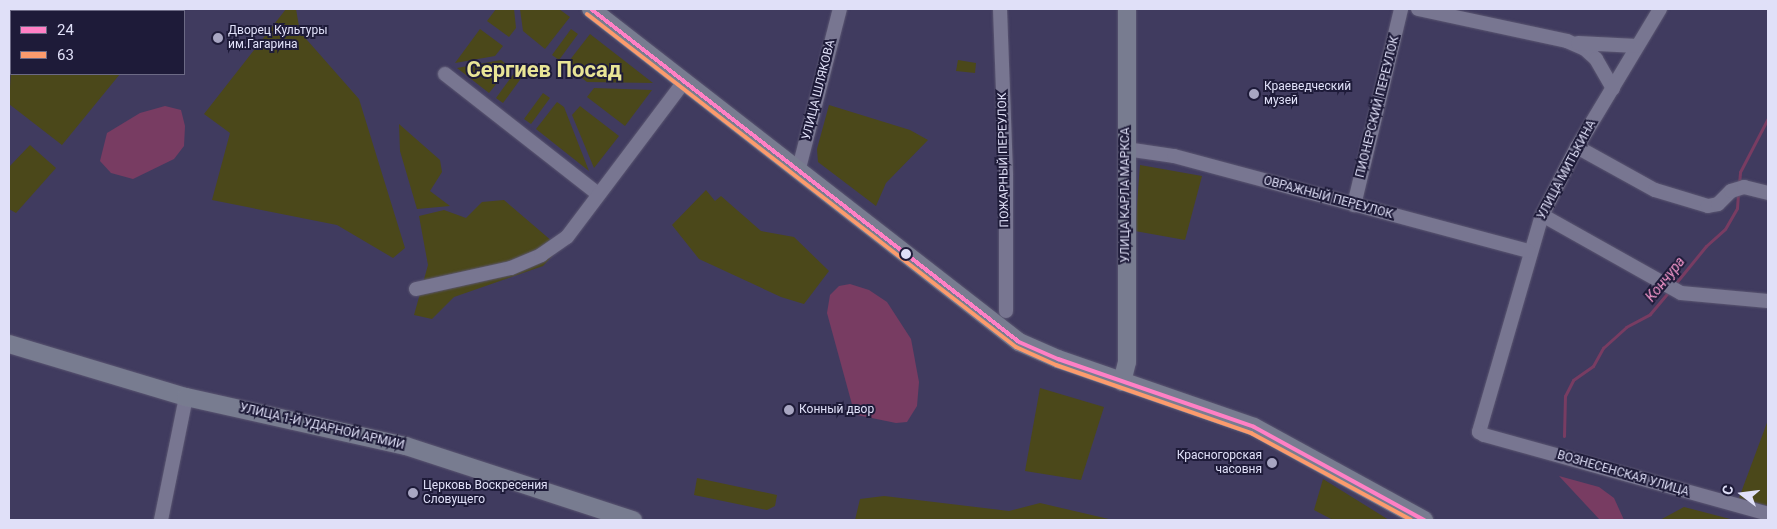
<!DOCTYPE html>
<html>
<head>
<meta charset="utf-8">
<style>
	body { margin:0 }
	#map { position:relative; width:1777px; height:529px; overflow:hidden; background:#403b5f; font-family:Roboto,sans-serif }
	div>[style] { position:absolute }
	.green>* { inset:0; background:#4b481a }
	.water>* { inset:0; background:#783c62 }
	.stream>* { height:3px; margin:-1.5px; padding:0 1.5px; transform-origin:1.5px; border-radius:1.5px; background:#783c62 }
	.roads { filter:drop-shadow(0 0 1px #5a5671) drop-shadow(0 0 1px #5a5671) }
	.minor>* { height:14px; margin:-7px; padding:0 7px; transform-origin:7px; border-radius:7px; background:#787691 }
	.major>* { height:18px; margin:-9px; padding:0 9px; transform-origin:9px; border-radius:9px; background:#787c90 }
	.bus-1>* { height:4px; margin:-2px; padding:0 2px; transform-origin:2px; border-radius:2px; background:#ff80c5 }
	.bus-2>* { height:4px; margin:-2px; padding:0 2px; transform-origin:2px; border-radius:2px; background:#fc9b6d }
	.dots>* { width:14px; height:14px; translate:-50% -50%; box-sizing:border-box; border:2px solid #1e1b39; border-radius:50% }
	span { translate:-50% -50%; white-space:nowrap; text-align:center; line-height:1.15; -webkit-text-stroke:4px #1e1b39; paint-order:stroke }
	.poi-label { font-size:12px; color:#e0e0f8 }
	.left { translate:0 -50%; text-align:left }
	.right { translate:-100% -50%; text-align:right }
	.street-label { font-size:12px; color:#e0e0f8 }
	.water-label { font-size:14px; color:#fc9cd1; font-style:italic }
	.town-label { font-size:22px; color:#e9e596; font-weight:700 }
	.frame { position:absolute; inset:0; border:10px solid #e0e0f8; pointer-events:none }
	.legend { position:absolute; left:10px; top:10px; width:175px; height:65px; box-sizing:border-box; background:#1e1b39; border:1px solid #6c6a85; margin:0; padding:6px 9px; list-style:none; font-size:15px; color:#e0e0f8 }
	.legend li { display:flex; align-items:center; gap:10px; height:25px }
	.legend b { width:25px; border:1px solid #6c6a85 }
	.north { position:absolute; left:1717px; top:469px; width:50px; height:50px; -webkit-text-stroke:4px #1e1b39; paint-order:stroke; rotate:285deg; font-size:14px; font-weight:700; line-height:20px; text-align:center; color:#e0e0f8 }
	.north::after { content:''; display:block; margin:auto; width:18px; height:22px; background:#e0e0f8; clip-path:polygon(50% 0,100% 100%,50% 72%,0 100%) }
</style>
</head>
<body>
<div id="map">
	<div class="green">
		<i style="clip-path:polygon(286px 9px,296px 9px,300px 32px,359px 99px,405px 248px,393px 258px,337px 225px,212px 200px,230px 133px,204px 114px)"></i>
		<i style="clip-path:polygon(496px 9px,514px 9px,516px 28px,509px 37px,487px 21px)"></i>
		<i style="clip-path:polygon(520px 9px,559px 9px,570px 17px,545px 49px,523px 31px)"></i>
		<i style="clip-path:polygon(480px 29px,503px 46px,495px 56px,455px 63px)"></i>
		<i style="clip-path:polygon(571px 29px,578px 34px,559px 60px,552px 55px)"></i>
		<i style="clip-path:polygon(590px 34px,653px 83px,587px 82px,566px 65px)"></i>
		<i style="clip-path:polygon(501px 60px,510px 67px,489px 93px,457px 68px)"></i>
		<i style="clip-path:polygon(958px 60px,976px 63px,975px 73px,956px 71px)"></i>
		<i style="clip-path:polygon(11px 72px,11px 74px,120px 74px,62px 145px,9px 104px)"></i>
		<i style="clip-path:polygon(515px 72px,522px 77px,503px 103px,496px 98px)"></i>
		<i style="clip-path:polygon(594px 88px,652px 90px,625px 126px,587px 97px)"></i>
		<i style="clip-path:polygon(543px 93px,550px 98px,531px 124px,524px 119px)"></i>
		<i style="clip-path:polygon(557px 102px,564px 107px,589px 171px,536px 129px)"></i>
		<i style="clip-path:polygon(829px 105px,910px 130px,928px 140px,886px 183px,876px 206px,818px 162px,817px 149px)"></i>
		<i style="clip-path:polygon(580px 106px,619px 136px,594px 168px,572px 115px)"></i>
		<i style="clip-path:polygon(399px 124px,440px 160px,442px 172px,430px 191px,450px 206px,417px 209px,400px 151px)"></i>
		<i style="clip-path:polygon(30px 145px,56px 168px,16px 213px,9px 209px,9px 167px)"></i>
		<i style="clip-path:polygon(1140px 165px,1202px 176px,1185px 240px,1135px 231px)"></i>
		<i style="clip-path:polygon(706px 190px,715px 201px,721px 196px,761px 231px,794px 237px,829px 271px,804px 304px,781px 297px,699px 259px,672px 225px)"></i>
		<i style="clip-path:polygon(504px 200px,560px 248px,543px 266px,454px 297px,432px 319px,414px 315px,428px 265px,419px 216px,444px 210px,466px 218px,482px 202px)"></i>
		<i style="clip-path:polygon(1040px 388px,1104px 407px,1081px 480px,1025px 471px)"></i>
		<i style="clip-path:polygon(1768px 420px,1768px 506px,1739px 498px)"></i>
		<i style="clip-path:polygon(697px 478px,777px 495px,775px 506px,767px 510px,694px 495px)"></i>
		<i style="clip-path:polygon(1323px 479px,1389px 520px,1333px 520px,1314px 510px)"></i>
		<i style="clip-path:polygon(884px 496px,1009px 511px,1040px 503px,1113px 520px,855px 520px,860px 499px)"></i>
		<i style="clip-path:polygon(1684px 507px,1734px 520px,1660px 520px)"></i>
	</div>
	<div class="water">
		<i style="clip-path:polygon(165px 106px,181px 110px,185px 126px,184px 146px,174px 159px,133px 179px,111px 173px,100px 161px,107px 133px,140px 113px)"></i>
		<i style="clip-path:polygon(850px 284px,869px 290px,887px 302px,911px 339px,919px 382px,917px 406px,907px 422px,896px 423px,857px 415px,853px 408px,827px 313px,830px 295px,839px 286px)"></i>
		<i style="clip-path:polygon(1559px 476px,1599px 487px,1614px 498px,1624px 520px,1600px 520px)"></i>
	</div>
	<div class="stream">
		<i style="left:1739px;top:184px;width:12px;rotate:-85deg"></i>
		<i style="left:1740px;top:172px;width:61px;rotate:-62.6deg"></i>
		<i style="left:1675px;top:284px;width:49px;rotate:-50.8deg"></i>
		<i style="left:1706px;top:246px;width:25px;rotate:-42deg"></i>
		<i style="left:1725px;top:229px;width:24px;rotate:-60deg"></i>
		<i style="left:1737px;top:208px;width:15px;rotate:-86deg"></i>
		<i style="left:1564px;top:436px;width:40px;rotate:-88.6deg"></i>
		<i style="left:1565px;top:396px;width:18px;rotate:-63deg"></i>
		<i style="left:1573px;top:380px;width:24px;rotate:-35deg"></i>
		<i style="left:1593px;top:366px;width:21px;rotate:-61deg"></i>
		<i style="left:1603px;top:348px;width:31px;rotate:-42deg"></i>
		<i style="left:1626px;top:327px;width:27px;rotate:-28deg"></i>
		<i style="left:1650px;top:314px;width:30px;rotate:-50deg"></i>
	</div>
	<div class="roads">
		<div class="minor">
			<i style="left:1000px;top:9px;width:166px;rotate:87.9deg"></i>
			<i style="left:1006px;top:175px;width:136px;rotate:90deg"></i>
			<i style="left:1418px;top:9px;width:152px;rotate:12.1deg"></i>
			<i style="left:1567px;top:41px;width:20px;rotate:24deg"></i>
			<i style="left:1585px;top:49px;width:15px;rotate:42deg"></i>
			<i style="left:1596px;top:59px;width:34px;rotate:60deg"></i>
			<i style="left:1660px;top:9px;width:161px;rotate:121deg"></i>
			<i style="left:1577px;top:147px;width:76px;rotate:117.2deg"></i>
			<i style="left:1542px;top:215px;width:226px;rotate:106.2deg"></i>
			<i style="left:1479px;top:432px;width:6px;rotate:31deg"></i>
			<i style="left:1484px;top:435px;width:295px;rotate:15.5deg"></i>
			<i style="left:27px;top:11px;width:3px;rotate:-45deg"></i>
			<i style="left:9px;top:35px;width:4px;rotate:-56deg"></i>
			<i style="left:1578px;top:43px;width:59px;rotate:2.9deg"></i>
			<i style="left:445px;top:74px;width:194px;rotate:38.1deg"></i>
			<i style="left:1577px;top:147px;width:89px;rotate:28.9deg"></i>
			<i style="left:1655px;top:190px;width:55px;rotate:16.8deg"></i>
			<i style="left:1708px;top:206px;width:10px;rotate:-11deg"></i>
			<i style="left:1718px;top:204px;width:18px;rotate:-45deg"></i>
			<i style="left:1731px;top:191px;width:14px;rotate:-17deg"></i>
			<i style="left:1744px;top:187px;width:25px;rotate:14deg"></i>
			<i style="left:1126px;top:149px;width:49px;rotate:8.3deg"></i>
			<i style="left:1174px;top:156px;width:367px;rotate:15deg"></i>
			<i style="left:798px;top:172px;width:168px;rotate:-75.6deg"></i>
			<i style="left:1354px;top:205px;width:202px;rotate:-76.5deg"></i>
			<i style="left:1542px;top:215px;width:159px;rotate:29.3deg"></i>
			<i style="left:1681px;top:293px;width:87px;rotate:5.3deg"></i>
			<i style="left:416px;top:289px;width:97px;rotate:-12.5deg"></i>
			<i style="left:511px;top:268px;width:33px;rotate:-23deg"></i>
			<i style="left:541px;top:255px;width:32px;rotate:-35deg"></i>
			<i style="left:567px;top:237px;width:194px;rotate:-53deg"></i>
			<i style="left:161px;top:520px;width:126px;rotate:-78.5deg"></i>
		</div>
		<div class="major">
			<i style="left:591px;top:9px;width:542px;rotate:37.88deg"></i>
			<i style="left:1019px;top:342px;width:43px;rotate:23.6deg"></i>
			<i style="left:1058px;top:359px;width:207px;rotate:19.1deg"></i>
			<i style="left:1254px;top:427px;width:194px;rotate:28.7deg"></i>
			<i style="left:9px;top:344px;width:185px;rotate:16.7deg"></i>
			<i style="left:186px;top:397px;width:225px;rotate:12.6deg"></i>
			<i style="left:406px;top:446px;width:239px;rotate:18.1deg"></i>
			<i style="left:1122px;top:382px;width:21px;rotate:-76deg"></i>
			<i style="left:1127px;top:362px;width:353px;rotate:-90deg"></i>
		</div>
	</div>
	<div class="bus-1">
		<i style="left:591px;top:9px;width:542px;rotate:37.88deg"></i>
		<i style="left:1019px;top:342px;width:43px;rotate:23.6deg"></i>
		<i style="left:1058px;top:359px;width:207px;rotate:19.1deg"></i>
		<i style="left:1254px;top:427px;width:194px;rotate:28.7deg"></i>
	</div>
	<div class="bus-2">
		<i style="left:587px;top:14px;width:543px;rotate:37.82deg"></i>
		<i style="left:1016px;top:347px;width:44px;rotate:24.2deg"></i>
		<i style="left:1056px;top:365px;width:207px;rotate:19.2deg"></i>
		<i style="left:1251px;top:433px;width:182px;rotate:28.5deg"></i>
	</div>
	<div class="dots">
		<i style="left:218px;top:38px;background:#a8a6c2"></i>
		<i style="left:1254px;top:94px;background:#a8a6c2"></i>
		<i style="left:906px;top:254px;background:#e0e0f8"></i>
		<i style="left:789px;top:410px;background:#a8a6c2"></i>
		<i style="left:1272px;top:463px;background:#a8a6c2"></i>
		<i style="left:413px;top:493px;background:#a8a6c2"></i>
	</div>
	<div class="poi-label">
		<span class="left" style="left:228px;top:38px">Дворец Культуры<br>им.Гагарина</span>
		<span class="left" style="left:1264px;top:94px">Краеведческий<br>музей</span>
		<span class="left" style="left:799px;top:410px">Конный двор</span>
		<span class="right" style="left:1262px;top:463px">Красногорская<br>часовня</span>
		<span class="left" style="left:423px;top:493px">Церковь Воскресения<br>Словущего</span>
	</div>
	<div class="street-label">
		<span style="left:819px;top:90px;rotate:-76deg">УЛИЦА ШЛЯКОВА</span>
		<span style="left:1378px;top:107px;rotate:-76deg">ПИОНЕРСКИЙ ПЕРЕУЛОК</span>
		<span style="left:1004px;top:160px;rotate:-91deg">ПОЖАРНЫЙ ПЕРЕУЛОК</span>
		<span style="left:1567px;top:170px;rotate:-62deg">УЛИЦА МИТЬКИНА</span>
		<span style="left:1126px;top:195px;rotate:-90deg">УЛИЦА КАРЛА МАРКСА</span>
		<span style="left:1328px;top:198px;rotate:15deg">ОВРАЖНЫЙ ПЕРЕУЛОК</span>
		<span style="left:322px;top:427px;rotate:13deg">УЛИЦА 1-Й УДАРНОЙ АРМИИ</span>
		<span style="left:1623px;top:474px;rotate:16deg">ВОЗНЕСЕНСКАЯ УЛИЦА</span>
	</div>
	<div class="water-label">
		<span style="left:1665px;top:279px;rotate:-51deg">Кончура</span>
	</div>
	<div class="town-label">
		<span style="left:544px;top:70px">Сергиев Посад</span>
	</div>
	<div class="frame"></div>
	<ul class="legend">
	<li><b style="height:6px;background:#ff80c5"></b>24</li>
	<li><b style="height:6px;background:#fc9b6d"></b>63</li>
	</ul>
	<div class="north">С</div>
</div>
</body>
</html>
